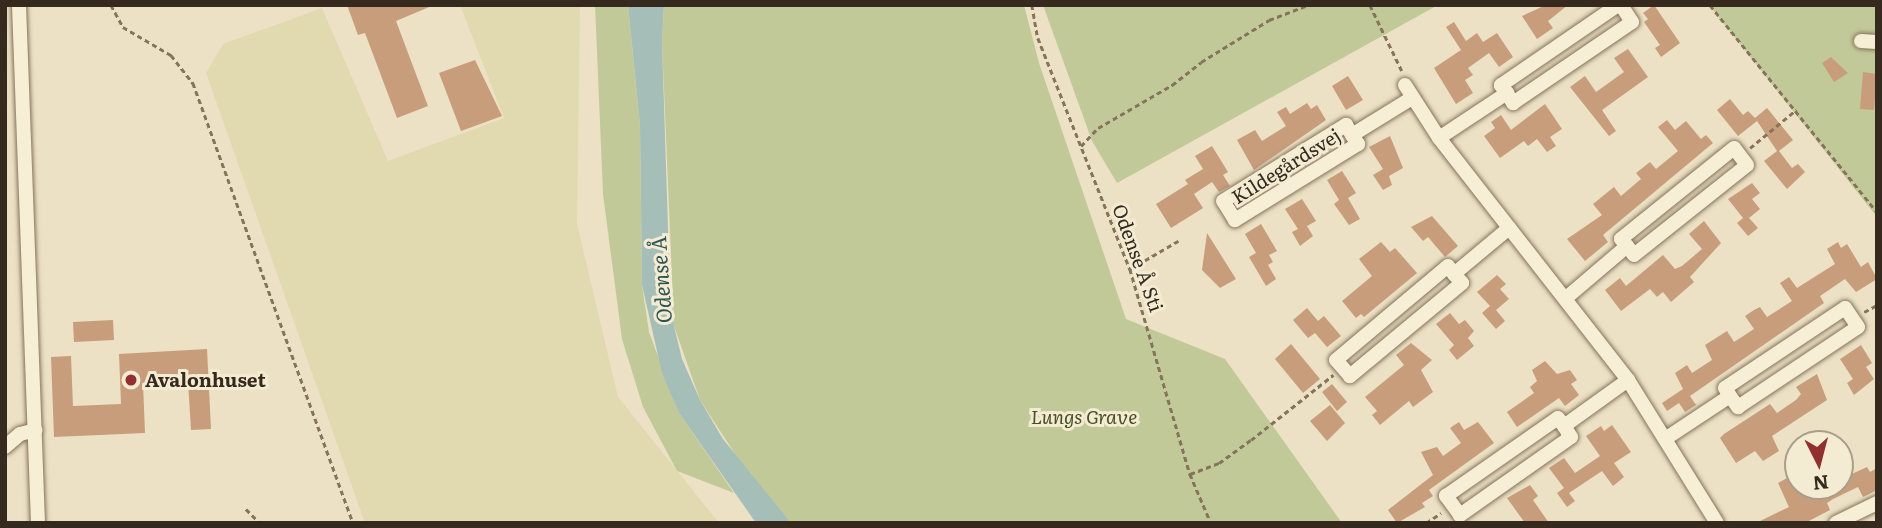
<!DOCTYPE html>
<html>
<head>
<meta charset="utf-8">
<style>
	body { margin:0 }
	#map { position:relative; width:1882px; height:528px; overflow:hidden; background:#ece1c4; font-family:Literata,serif }
	div>[style] { position:absolute }
	.farmland>* { inset:0; background:#e1dab1 }
	.green>* { inset:0; background:#c2c998 }
	.water>* { inset:0; background:#a5bfb8 }
	.building>* { inset:0; background:#c89d7b }
	.path>* { height:2.5px; margin-top:-1.25px; transform-origin:0; background:repeating-linear-gradient(90deg,#85735b 0 5px,transparent 0 8.5px) }
	.roads { filter:drop-shadow(0 0 2px #85735b) drop-shadow(0 0 2px #85735b) }
	.minor>* { height:14px; margin:-7px; padding:0 7px; transform-origin:7px; border-radius:7px; background:#f7eed6 }
	.dots>* { width:19px; height:19px; translate:-50% -50%; box-sizing:border-box; border:4px solid #f4ebd3; border-radius:50% }
	span { translate:-50% -50%; white-space:nowrap; text-align:center; line-height:1.15; -webkit-text-stroke:6px #f4ebd3; paint-order:stroke }
	.street-label { font-size:19px; color:#362a1e }
	.poi-label { font-size:19px; color:#362a1e; font-weight:700 }
	.left { translate:0 -50%; text-align:left }
	.park-label { font-size:19px; color:#465126; font-style:italic }
	.water-label { font-size:21px; color:#2e5554; font-style:italic }
	.frame { position:absolute; inset:0; border:7px solid #362a1e; pointer-events:none }
	.north { position:absolute; left:1784px; top:430px; width:70px; height:70px; box-sizing:border-box; background:#f4ebd3; border:2px solid #a89e8b; border-radius:50%; rotate:174deg; font-size:19px; font-weight:700; line-height:28px; text-align:center; color:#362a1e }
	.north::after { content:''; display:block; margin:auto; width:24px; height:32px; background:#91302e; clip-path:polygon(50% 0,100% 100%,50% 72%,0 100%) }
</style>
</head>
<body>
<div id="map">
	<div class="farmland">
		<i style="clip-path:polygon(460px 5px,580px 5px,577px 224px,618px 397px,719px 523px,365px 523px,206px 73px,223px 44px,322px 8px,388px 161px,504px 118px)"></i>
	</div>
	<div class="green">
		<i style="clip-path:polygon(595px 5px,628px 5px,640px 125px,642px 285px,649px 332px,679px 413px,734px 493px,677px 471px,643px 407px,622px 339px,603px 194px)"></i>
		<i style="clip-path:polygon(664px 5px,1024px 5px,1039px 63px,1126px 319px,1225px 359px,1342px 523px,791px 523px,748px 474px,700px 400px,674px 326px,662px 42px)"></i>
		<i style="clip-path:polygon(1043px 5px,1438px 5px,1117px 183px,1092px 141px)"></i>
		<i style="clip-path:polygon(1709px 5px,1877px 5px,1877px 217px)"></i>
	</div>
	<div class="water">
		<i style="clip-path:polygon(628px 5px,664px 5px,662px 42px,669px 259px,674px 326px,682px 359px,700px 400px,723px 439px,791px 523px,756px 523px,679px 413px,662px 373px,642px 285px,640px 125px)"></i>
	</div>
	<div class="building">
		<i style="clip-path:polygon(347px 5px,434px 5px,396px 21px,428px 106px,397px 118px,365px 33px,358px 35px)"></i>
		<i style="clip-path:polygon(1546px 5px,1568px 5px,1548px 21px,1553px 28px,1537px 39px,1522px 16px)"></i>
		<i style="clip-path:polygon(1654px 5px,1680px 43px,1661px 57px,1655px 48px,1660px 45px,1644px 22px,1648px 19px,1643px 13px)"></i>
		<i style="clip-path:polygon(1454px 22px,1466px 41px,1477px 33px,1483px 42px,1497px 33px,1513px 57px,1499px 67px,1489px 53px,1468px 68px,1473px 75px,1465px 80px,1473px 93px,1456px 104px,1434px 68px,1461px 50px,1446px 27px)"></i>
		<i style="clip-path:polygon(1628px 49px,1648px 77px,1602px 110px,1616px 131px,1609px 136px,1570px 87px,1585px 76px,1596px 92px,1624px 72px,1614px 58px)"></i>
		<i style="clip-path:polygon(1831px 57px,1848px 73px,1834px 82px,1822px 63px)"></i>
		<i style="clip-path:polygon(475px 60px,502px 116px,461px 131px,439px 73px)"></i>
		<i style="clip-path:polygon(1863px 72px,1877px 74px,1874px 110px,1860px 109px)"></i>
		<i style="clip-path:polygon(1348px 76px,1363px 100px,1346px 110px,1332px 86px)"></i>
		<i style="clip-path:polygon(1730px 99px,1743px 115px,1748px 111px,1755px 118px,1767px 108px,1793px 140px,1779px 151px,1792px 168px,1798px 164px,1805px 172px,1787px 189px,1764px 161px,1777px 151px,1757px 121px,1738px 136px,1717px 110px)"></i>
		<i style="clip-path:polygon(1307px 103px,1311px 109px,1317px 105px,1326px 120px,1254px 170px,1237px 140px,1255px 130px,1262px 141px,1286px 126px,1277px 112px,1286px 107px,1290px 114px)"></i>
		<i style="clip-path:polygon(1545px 104px,1562px 129px,1550px 137px,1556px 146px,1547px 152px,1537px 139px,1528px 146px,1524px 141px,1500px 158px,1484px 136px,1495px 128px,1491px 122px,1501px 115px,1511px 130px)"></i>
		<i style="clip-path:polygon(1667px 120px,1675px 130px,1686px 121px,1701px 139px,1706px 135px,1713px 143px,1603px 235px,1608px 242px,1585px 261px,1567px 239px,1602px 215px,1593px 204px,1614px 187px,1621px 196px,1641px 179px,1636px 173px,1650px 162px,1656px 169px,1678px 151px,1658px 127px)"></i>
		<i style="clip-path:polygon(1390px 136px,1403px 168px,1389px 176px,1392px 185px,1383px 190px,1373px 175px,1383px 169px,1369px 147px)"></i>
		<i style="clip-path:polygon(1212px 146px,1228px 172px,1223px 175px,1230px 186px,1219px 192px,1212px 182px,1194px 194px,1203px 208px,1171px 228px,1156px 204px,1188px 184px,1185px 180px,1203px 169px,1195px 156px)"></i>
		<i style="clip-path:polygon(1342px 171px,1356px 193px,1348px 198px,1360px 219px,1349px 225px,1334px 204px,1339px 200px,1327px 180px)"></i>
		<i style="clip-path:polygon(1752px 183px,1760px 193px,1752px 199px,1760px 209px,1749px 218px,1758px 228px,1748px 236px,1737px 223px,1743px 218px,1728px 199px)"></i>
		<i style="clip-path:polygon(1302px 199px,1316px 221px,1307px 226px,1313px 236px,1300px 246px,1292px 232px,1298px 229px,1285px 209px)"></i>
		<i style="clip-path:polygon(1432px 216px,1458px 246px,1445px 257px,1428px 237px,1423px 241px,1411px 227px)"></i>
		<i style="clip-path:polygon(1704px 221px,1721px 243px,1690px 277px,1694px 282px,1671px 302px,1663px 292px,1657px 297px,1650px 289px,1621px 311px,1605px 290px,1620px 278px,1626px 286px,1663px 255px,1675px 269px,1682px 266px,1702px 249px,1689px 234px)"></i>
		<i style="clip-path:polygon(1261px 224px,1277px 251px,1269px 255px,1273px 262px,1268px 265px,1276px 279px,1266px 286px,1249px 257px,1256px 253px,1245px 234px)"></i>
		<i style="clip-path:polygon(1207px 233px,1236px 279px,1220px 288px,1202px 270px)"></i>
		<i style="clip-path:polygon(1381px 242px,1390px 252px,1395px 248px,1417px 273px,1364px 317px,1361px 314px,1356px 318px,1342px 301px,1372px 276px,1359px 259px)"></i>
		<i style="clip-path:polygon(1838px 242px,1841px 248px,1847px 244px,1861px 267px,1868px 262px,1877px 279px,1856px 292px,1845px 279px,1820px 296px,1824px 303px,1690px 396px,1696px 405px,1685px 412px,1679px 403px,1667px 411px,1662px 403px,1683px 389px,1675px 373px,1687px 365px,1692px 373px,1712px 360px,1705px 345px,1727px 331px,1734px 342px,1754px 329px,1745px 316px,1754px 310px,1760px 307px,1767px 317px,1792px 301px,1780px 283px,1789px 277px,1797px 288px,1835px 264px,1827px 249px)"></i>
		<i style="clip-path:polygon(1497px 275px,1506px 284px,1500px 289px,1509px 299px,1496px 310px,1505px 321px,1496px 329px,1482px 313px,1490px 306px,1477px 292px)"></i>
		<i style="clip-path:polygon(1307px 308px,1318px 321px,1324px 316px,1341px 336px,1327px 347px,1315px 333px,1308px 338px,1293px 320px)"></i>
		<i style="clip-path:polygon(1450px 313px,1459px 324px,1465px 320px,1474px 331px,1468px 338px,1474px 346px,1457px 360px,1449px 350px,1454px 345px,1436px 324px)"></i>
		<i style="clip-path:polygon(113px 320px,114px 340px,74px 342px,73px 322px)"></i>
		<i style="clip-path:polygon(1411px 343px,1432px 360px,1421px 370px,1433px 392px,1413px 407px,1409px 401px,1380px 425px,1372px 415px,1377px 411px,1365px 397px,1404px 365px,1396px 355px)"></i>
		<i style="clip-path:polygon(1291px 344px,1320px 379px,1303px 393px,1275px 359px)"></i>
		<i style="clip-path:polygon(1861px 345px,1872px 363px,1866px 367px,1874px 379px,1854px 395px,1847px 383px,1853px 379px,1840px 359px)"></i>
		<i style="clip-path:polygon(207px 349px,211px 429px,191px 430px,188px 381px,143px 383px,145px 433px,54px 437px,51px 357px,71px 356px,73px 406px,121px 404px,119px 354px)"></i>
		<i style="clip-path:polygon(1545px 361px,1557px 374px,1570px 370px,1577px 380px,1571px 384px,1579px 395px,1565px 406px,1559px 398px,1517px 427px,1507px 412px,1534px 393px,1530px 387px,1537px 381px,1532px 370px)"></i>
		<i style="clip-path:polygon(1817px 374px,1827px 400px,1772px 436px,1779px 451px,1763px 461px,1755px 451px,1736px 463px,1720px 438px,1724px 434px,1770px 404px,1777px 413px,1796px 400px,1801px 394px,1796px 387px)"></i>
		<i style="clip-path:polygon(1332px 384px,1347px 402px,1337px 411px,1322px 392px)"></i>
		<i style="clip-path:polygon(1330px 405px,1345px 423px,1327px 441px,1310px 421px)"></i>
		<i style="clip-path:polygon(1459px 422px,1464px 430px,1478px 422px,1494px 443px,1429px 490px,1433px 496px,1422px 503px,1425px 507px,1397px 523px,1388px 510px,1433px 475px,1421px 452px,1437px 447px,1443px 456px,1461px 443px,1450px 428px)"></i>
		<i style="clip-path:polygon(1612px 425px,1631px 452px,1614px 463px,1624px 477px,1613px 486px,1602px 471px,1569px 493px,1575px 501px,1567px 507px,1557px 493px,1564px 488px,1549px 468px,1564px 458px,1575px 473px,1600px 456px,1586px 436px,1601px 426px,1604px 431px)"></i>
		<i style="clip-path:polygon(1867px 467px,1870px 472px,1877px 468px,1877px 490px,1863px 497px,1858px 487px,1833px 499px,1827px 503px,1830px 510px,1805px 523px,1756px 523px,1789px 507px,1778px 483px,1798px 472px,1798px 486px,1847px 486px,1843px 478px)"></i>
		<i style="clip-path:polygon(1530px 485px,1538px 496px,1533px 500px,1549px 523px,1525px 523px,1507px 498px)"></i>
	</div>
	<div class="path">
		<i style="left:111px;top:5px;width:25px;rotate:61deg"></i>
		<i style="left:123px;top:27px;width:56px;rotate:30.3deg"></i>
		<i style="left:171px;top:55px;width:36px;rotate:52deg"></i>
		<i style="left:193px;top:83px;width:468px;rotate:70deg"></i>
		<i style="left:1032px;top:5px;width:34px;rotate:80deg"></i>
		<i style="left:1038px;top:38px;width:249px;rotate:68.3deg"></i>
		<i style="left:1130px;top:269px;width:214px;rotate:73.7deg"></i>
		<i style="left:1190px;top:474px;width:53px;rotate:66.8deg"></i>
		<i style="left:1370px;top:5px;width:73px;rotate:64.1deg"></i>
		<i style="left:1710px;top:5px;width:266px;rotate:51.1deg"></i>
		<i style="left:1081px;top:146px;width:25px;rotate:-47deg"></i>
		<i style="left:1098px;top:128px;width:86px;rotate:-30.2deg"></i>
		<i style="left:1172px;top:85px;width:37px;rotate:-38deg"></i>
		<i style="left:1201px;top:62px;width:80px;rotate:-31.7deg"></i>
		<i style="left:1269px;top:20px;width:42px;rotate:-21deg"></i>
		<i style="left:1750px;top:148px;width:60px;rotate:-39.6deg"></i>
		<i style="left:1130px;top:269px;width:56px;rotate:-30.3deg"></i>
		<i style="left:1864px;top:312px;width:15px;rotate:-28deg"></i>
		<i style="left:1190px;top:474px;width:31px;rotate:-21deg"></i>
		<i style="left:1219px;top:463px;width:39px;rotate:-36deg"></i>
		<i style="left:1251px;top:440px;width:105px;rotate:-38.4deg"></i>
		<i style="left:246px;top:509px;width:20px;rotate:45deg"></i>
		<i style="left:1426px;top:523px;width:18px;rotate:-34deg"></i>
	</div>
	<div class="roads">
		<div class="minor">
			<i style="left:19px;top:5px;width:518px;rotate:87.9deg"></i>
			<i style="left:1618px;top:5px;width:142px;rotate:145.6deg"></i>
			<i style="left:1501px;top:85px;width:22px;rotate:56deg"></i>
			<i style="left:1513px;top:103px;width:144px;rotate:-34.2deg"></i>
			<i style="left:1632px;top:22px;width:20px;rotate:-123deg"></i>
			<i style="left:1861px;top:41px;width:16px;rotate:4deg"></i>
			<i style="left:1405px;top:85px;width:63px;rotate:57.3deg"></i>
			<i style="left:1439px;top:138px;width:307px;rotate:52deg"></i>
			<i style="left:1628px;top:380px;width:168px;rotate:58.1deg"></i>
			<i style="left:1352px;top:135px;width:11px;rotate:56deg"></i>
			<i style="left:1358px;top:144px;width:145px;rotate:148.3deg"></i>
			<i style="left:1235px;top:220px;width:22px;rotate:-122deg"></i>
			<i style="left:1223px;top:201px;width:145px;rotate:-31.7deg"></i>
			<i style="left:1346px;top:125px;width:12px;rotate:59deg"></i>
			<i style="left:1352px;top:135px;width:70px;rotate:-31.7deg"></i>
			<i style="left:1439px;top:138px;width:82px;rotate:-33.5deg"></i>
			<i style="left:1454px;top:274px;width:12px;rotate:48deg"></i>
			<i style="left:1462px;top:283px;width:146px;rotate:140.3deg"></i>
			<i style="left:1350px;top:376px;width:21px;rotate:-131deg"></i>
			<i style="left:1336px;top:360px;width:146px;rotate:-40deg"></i>
			<i style="left:1448px;top:266px;width:10px;rotate:53deg"></i>
			<i style="left:1454px;top:274px;width:72px;rotate:-39.9deg"></i>
			<i style="left:1566px;top:298px;width:80px;rotate:-40.4deg"></i>
			<i style="left:1627px;top:246px;width:11px;rotate:52deg"></i>
			<i style="left:1634px;top:255px;width:144px;rotate:-38.5deg"></i>
			<i style="left:1747px;top:165px;width:21px;rotate:-127deg"></i>
			<i style="left:1734px;top:148px;width:145px;rotate:141.2deg"></i>
			<i style="left:1621px;top:239px;width:9px;rotate:49deg"></i>
			<i style="left:1564px;top:426px;width:13px;rotate:58deg"></i>
			<i style="left:1571px;top:437px;width:136px;rotate:144.9deg"></i>
			<i style="left:1460px;top:515px;width:24px;rotate:-126deg"></i>
			<i style="left:1446px;top:496px;width:136px;rotate:-34.9deg"></i>
			<i style="left:1558px;top:418px;width:10px;rotate:53deg"></i>
			<i style="left:1564px;top:426px;width:79px;rotate:-35.7deg"></i>
			<i style="left:1668px;top:437px;width:74px;rotate:-33.5deg"></i>
			<i style="left:1730px;top:396px;width:14px;rotate:54deg"></i>
			<i style="left:1738px;top:407px;width:144px;rotate:-33.7deg"></i>
			<i style="left:1858px;top:327px;width:23px;rotate:-124deg"></i>
			<i style="left:1845px;top:308px;width:144px;rotate:146.3deg"></i>
			<i style="left:1725px;top:388px;width:9px;rotate:58deg"></i>
			<i style="left:5px;top:447px;width:20px;rotate:-41deg"></i>
			<i style="left:20px;top:434px;width:16px;rotate:-14deg"></i>
			<i style="left:1836px;top:523px;width:46px;rotate:-26deg"></i>
		</div>
	</div>
	<div class="dots">
		<i style="left:131px;top:380px;background:#91302e"></i>
	</div>
	<div class="street-label">
		<span style="left:1286px;top:166px;rotate:-32deg">Kildegårdsvej</span>
		<span style="left:1138px;top:258px;rotate:70deg">Odense Å Sti</span>
	</div>
	<div class="poi-label">
		<span class="left" style="left:145px;top:380px">Avalonhuset</span>
	</div>
	<div class="park-label">
		<span style="left:1084px;top:417px">Lungs Grave</span>
	</div>
	<div class="water-label">
		<span style="left:660px;top:280px;rotate:-94deg">Odense Å</span>
	</div>
	<div class="frame"></div>
	<div class="north">N</div>
</div>
</body>
</html>
